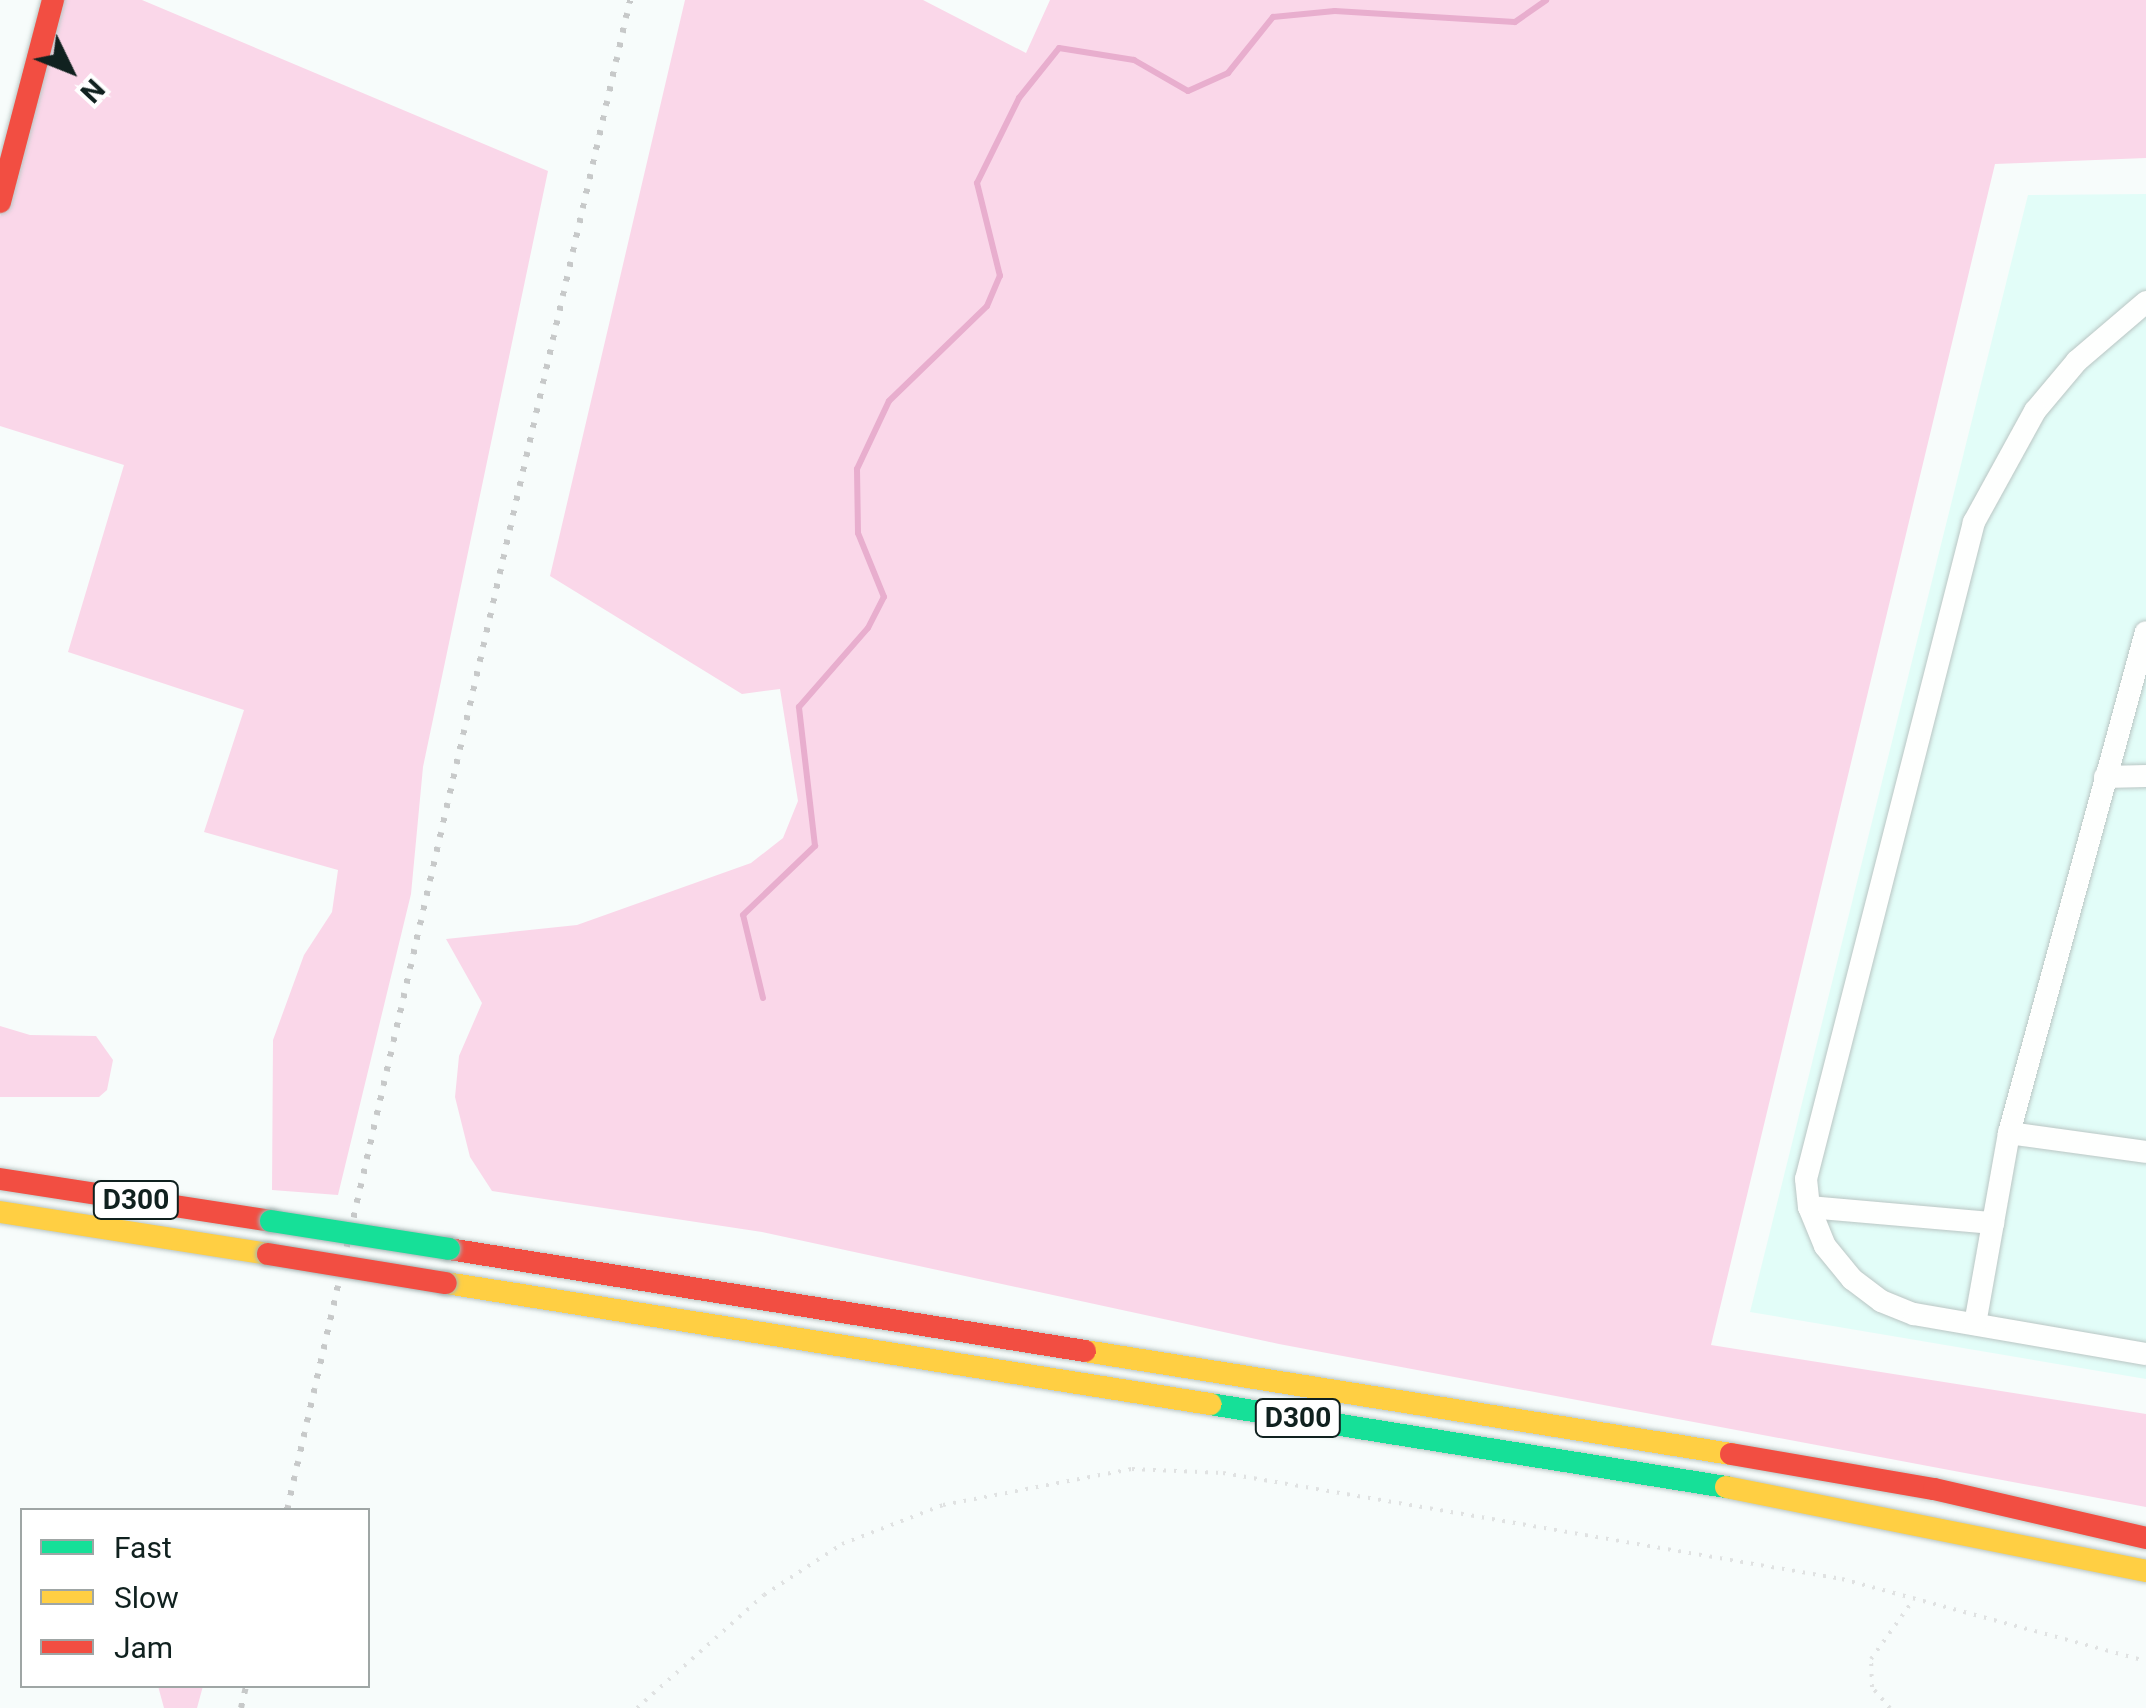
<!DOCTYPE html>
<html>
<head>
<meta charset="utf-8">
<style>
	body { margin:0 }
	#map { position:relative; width:2146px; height:1708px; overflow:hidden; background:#f7fcfb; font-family:Roboto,sans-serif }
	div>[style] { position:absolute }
	.built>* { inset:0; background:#e2fdf8 }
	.green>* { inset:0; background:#fad7e9 }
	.stream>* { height:6px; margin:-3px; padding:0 3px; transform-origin:3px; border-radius:3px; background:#e8aece }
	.path>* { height:4px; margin-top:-2px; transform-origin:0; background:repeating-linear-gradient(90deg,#e0e2e2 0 2.5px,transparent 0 10.5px) }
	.roads { filter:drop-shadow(0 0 2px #bac6c4) drop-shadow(0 0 2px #bac6c4) }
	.street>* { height:22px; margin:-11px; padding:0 11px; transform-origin:11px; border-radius:11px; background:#fefffe }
	.fast>* { height:22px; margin:-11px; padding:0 11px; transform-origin:11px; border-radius:11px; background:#16e098 }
	.slow>* { height:22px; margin:-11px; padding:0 11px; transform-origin:11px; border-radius:11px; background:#ffcf43 }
	.jam>* { height:22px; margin:-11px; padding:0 11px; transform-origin:11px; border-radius:11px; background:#f24e42 }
	.rail>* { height:6px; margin-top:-3px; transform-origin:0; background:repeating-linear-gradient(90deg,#c7c9c9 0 5px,transparent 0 15px) }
	.bridges { filter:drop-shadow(0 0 2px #a5b4b3) drop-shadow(0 0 2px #a5b4b3) }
	.fast-bridge>* { height:22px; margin:-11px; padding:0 11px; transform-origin:11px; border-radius:11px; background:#16e098 }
	.jam-bridge>* { height:22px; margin:-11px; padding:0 11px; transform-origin:11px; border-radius:11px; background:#f24e42 }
	span { translate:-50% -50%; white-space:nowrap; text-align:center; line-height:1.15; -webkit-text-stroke:10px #fff; paint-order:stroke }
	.shield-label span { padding:2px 8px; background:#fff; border:2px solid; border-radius:8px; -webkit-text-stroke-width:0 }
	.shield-label { font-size:28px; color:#10211f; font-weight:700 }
	.legend { position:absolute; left:20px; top:1508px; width:350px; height:180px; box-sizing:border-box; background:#fff; border:2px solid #9fa6a5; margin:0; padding:12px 18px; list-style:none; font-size:30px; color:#10211f }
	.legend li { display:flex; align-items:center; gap:20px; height:50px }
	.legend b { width:50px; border:2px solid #9fa6a5 }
	.north { position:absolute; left:20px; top:20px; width:100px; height:100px; -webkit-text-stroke:8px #fff; paint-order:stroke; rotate:133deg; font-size:28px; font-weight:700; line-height:40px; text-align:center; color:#10211f }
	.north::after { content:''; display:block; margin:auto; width:35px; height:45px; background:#10211f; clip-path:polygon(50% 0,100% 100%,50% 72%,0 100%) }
</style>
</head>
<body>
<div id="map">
	<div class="built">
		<i style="clip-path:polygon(2146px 194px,2146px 1379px,1750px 1312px,2028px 195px)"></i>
	</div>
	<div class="green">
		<i style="clip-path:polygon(59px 0,142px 0,548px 171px,423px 767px,411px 894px,338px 1195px,272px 1190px,273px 1040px,304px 955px,332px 912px,338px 870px,204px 832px,244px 710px,68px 652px,124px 465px,0 426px,0 217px)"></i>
		<i style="clip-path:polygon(685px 0,923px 0,1026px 53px,1050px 0,2146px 0,2146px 158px,1995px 164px,1711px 1345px,2146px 1414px,2146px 1507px,1279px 1344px,762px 1232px,492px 1191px,470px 1157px,455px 1097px,459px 1056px,482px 1003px,446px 939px,577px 925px,751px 863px,783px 838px,798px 801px,780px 689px,742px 694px,550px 576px)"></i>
		<i style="clip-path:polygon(0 1026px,30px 1035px,96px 1036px,113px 1060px,107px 1090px,99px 1097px,0 1097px)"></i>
		<i style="clip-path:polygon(158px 1686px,203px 1686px,197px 1708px,164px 1708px)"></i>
	</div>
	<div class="stream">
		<i style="left:763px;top:998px;width:85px;rotate:-103.5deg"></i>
		<i style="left:743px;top:915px;width:100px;rotate:-43.8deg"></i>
		<i style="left:815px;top:846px;width:140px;rotate:-96.6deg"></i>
		<i style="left:799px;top:707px;width:105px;rotate:-48.9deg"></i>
		<i style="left:868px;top:628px;width:35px;rotate:-63deg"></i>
		<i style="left:884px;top:597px;width:69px;rotate:-112.1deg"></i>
		<i style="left:858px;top:533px;width:64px;rotate:-90.9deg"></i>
		<i style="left:857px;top:469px;width:75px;rotate:-64.8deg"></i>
		<i style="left:889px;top:401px;width:136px;rotate:-44.1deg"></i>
		<i style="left:987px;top:306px;width:33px;rotate:-67deg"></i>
		<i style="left:1000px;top:276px;width:96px;rotate:-103.9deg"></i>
		<i style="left:977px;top:183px;width:95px;rotate:-63.7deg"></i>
		<i style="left:1019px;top:98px;width:64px;rotate:-51.3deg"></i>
		<i style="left:1059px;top:48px;width:76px;rotate:9.1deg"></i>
		<i style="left:1134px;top:60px;width:62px;rotate:29.9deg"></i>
		<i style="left:1188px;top:91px;width:44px;rotate:-24.2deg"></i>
		<i style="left:1228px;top:73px;width:72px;rotate:-51.2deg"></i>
		<i style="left:1273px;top:17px;width:62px;rotate:-5.5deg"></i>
		<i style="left:1335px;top:11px;width:180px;rotate:3.5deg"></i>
		<i style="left:1515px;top:22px;width:38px;rotate:-35deg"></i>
	</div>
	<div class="path">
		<i style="left:637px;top:1708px;width:170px;rotate:-41.7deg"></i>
		<i style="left:764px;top:1595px;width:93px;rotate:-33.2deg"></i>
		<i style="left:842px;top:1544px;width:108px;rotate:-21.1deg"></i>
		<i style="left:943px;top:1505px;width:192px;rotate:-10.8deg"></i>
		<i style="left:1132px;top:1469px;width:91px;rotate:2.5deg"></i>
		<i style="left:1223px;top:1473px;width:628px;rotate:9.72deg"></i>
		<i style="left:1842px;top:1579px;width:315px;rotate:15.1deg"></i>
		<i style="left:1890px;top:1708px;width:28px;rotate:-131deg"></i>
		<i style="left:1872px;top:1687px;width:28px;rotate:-92deg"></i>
		<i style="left:1871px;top:1659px;width:74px;rotate:-54.4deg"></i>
	</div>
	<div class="roads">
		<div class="street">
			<i style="left:2146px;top:302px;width:91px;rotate:139.5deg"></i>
			<i style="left:2077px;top:361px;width:65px;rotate:130deg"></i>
			<i style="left:2035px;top:411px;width:127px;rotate:118.8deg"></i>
			<i style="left:1974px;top:522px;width:678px;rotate:104.34deg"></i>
			<i style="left:1806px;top:1179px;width:28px;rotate:84deg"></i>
			<i style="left:1809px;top:1207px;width:42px;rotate:67.7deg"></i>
			<i style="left:1825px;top:1246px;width:43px;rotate:50.7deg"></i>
			<i style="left:1852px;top:1279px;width:36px;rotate:37deg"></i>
			<i style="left:1881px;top:1301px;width:35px;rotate:22deg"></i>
			<i style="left:1914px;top:1314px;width:235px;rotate:9.8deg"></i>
			<i style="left:2105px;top:777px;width:41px;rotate:-1.4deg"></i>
			<i style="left:2009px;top:1133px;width:138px;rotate:7.9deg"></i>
			<i style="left:1809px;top:1207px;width:185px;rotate:5deg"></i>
			<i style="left:1975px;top:1324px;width:194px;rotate:-79.9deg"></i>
			<i style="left:2009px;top:1133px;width:519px;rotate:-74.71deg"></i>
		</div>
		<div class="fast">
			<i style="left:1210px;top:1404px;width:523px;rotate:9.14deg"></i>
		</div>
		<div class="slow">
			<i style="left:0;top:1212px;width:271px;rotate:8.9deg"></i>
			<i style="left:446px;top:1283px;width:774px;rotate:9deg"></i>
			<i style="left:1085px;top:1351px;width:654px;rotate:9.06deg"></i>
			<i style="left:1726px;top:1487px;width:428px;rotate:11.3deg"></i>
		</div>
		<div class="jam">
			<i style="left:0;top:202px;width:209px;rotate:-75.3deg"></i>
			<i style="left:0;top:1179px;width:274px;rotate:8.8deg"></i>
			<i style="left:449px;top:1249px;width:644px;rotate:9.11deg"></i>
			<i style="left:1731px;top:1454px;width:206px;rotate:9.8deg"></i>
			<i style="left:1934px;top:1489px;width:218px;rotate:13deg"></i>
		</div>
	</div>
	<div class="rail">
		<i style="left:287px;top:1510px;width:1548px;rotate:-77.2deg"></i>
		<i style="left:241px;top:1708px;width:23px;rotate:-77deg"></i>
	</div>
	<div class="bridges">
		<div class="fast-bridge">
			<i style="left:271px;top:1221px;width:180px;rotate:8.9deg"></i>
		</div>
		<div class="jam-bridge">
			<i style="left:268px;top:1254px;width:180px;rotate:9.3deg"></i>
		</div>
	</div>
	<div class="shield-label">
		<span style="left:136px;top:1200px">D300</span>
		<span style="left:1298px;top:1418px">D300</span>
	</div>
	<ul class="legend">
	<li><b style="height:12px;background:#16e098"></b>Fast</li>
	<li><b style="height:12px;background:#ffcf43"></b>Slow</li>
	<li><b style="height:12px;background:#f24e42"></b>Jam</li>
	</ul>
	<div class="north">N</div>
</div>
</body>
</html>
